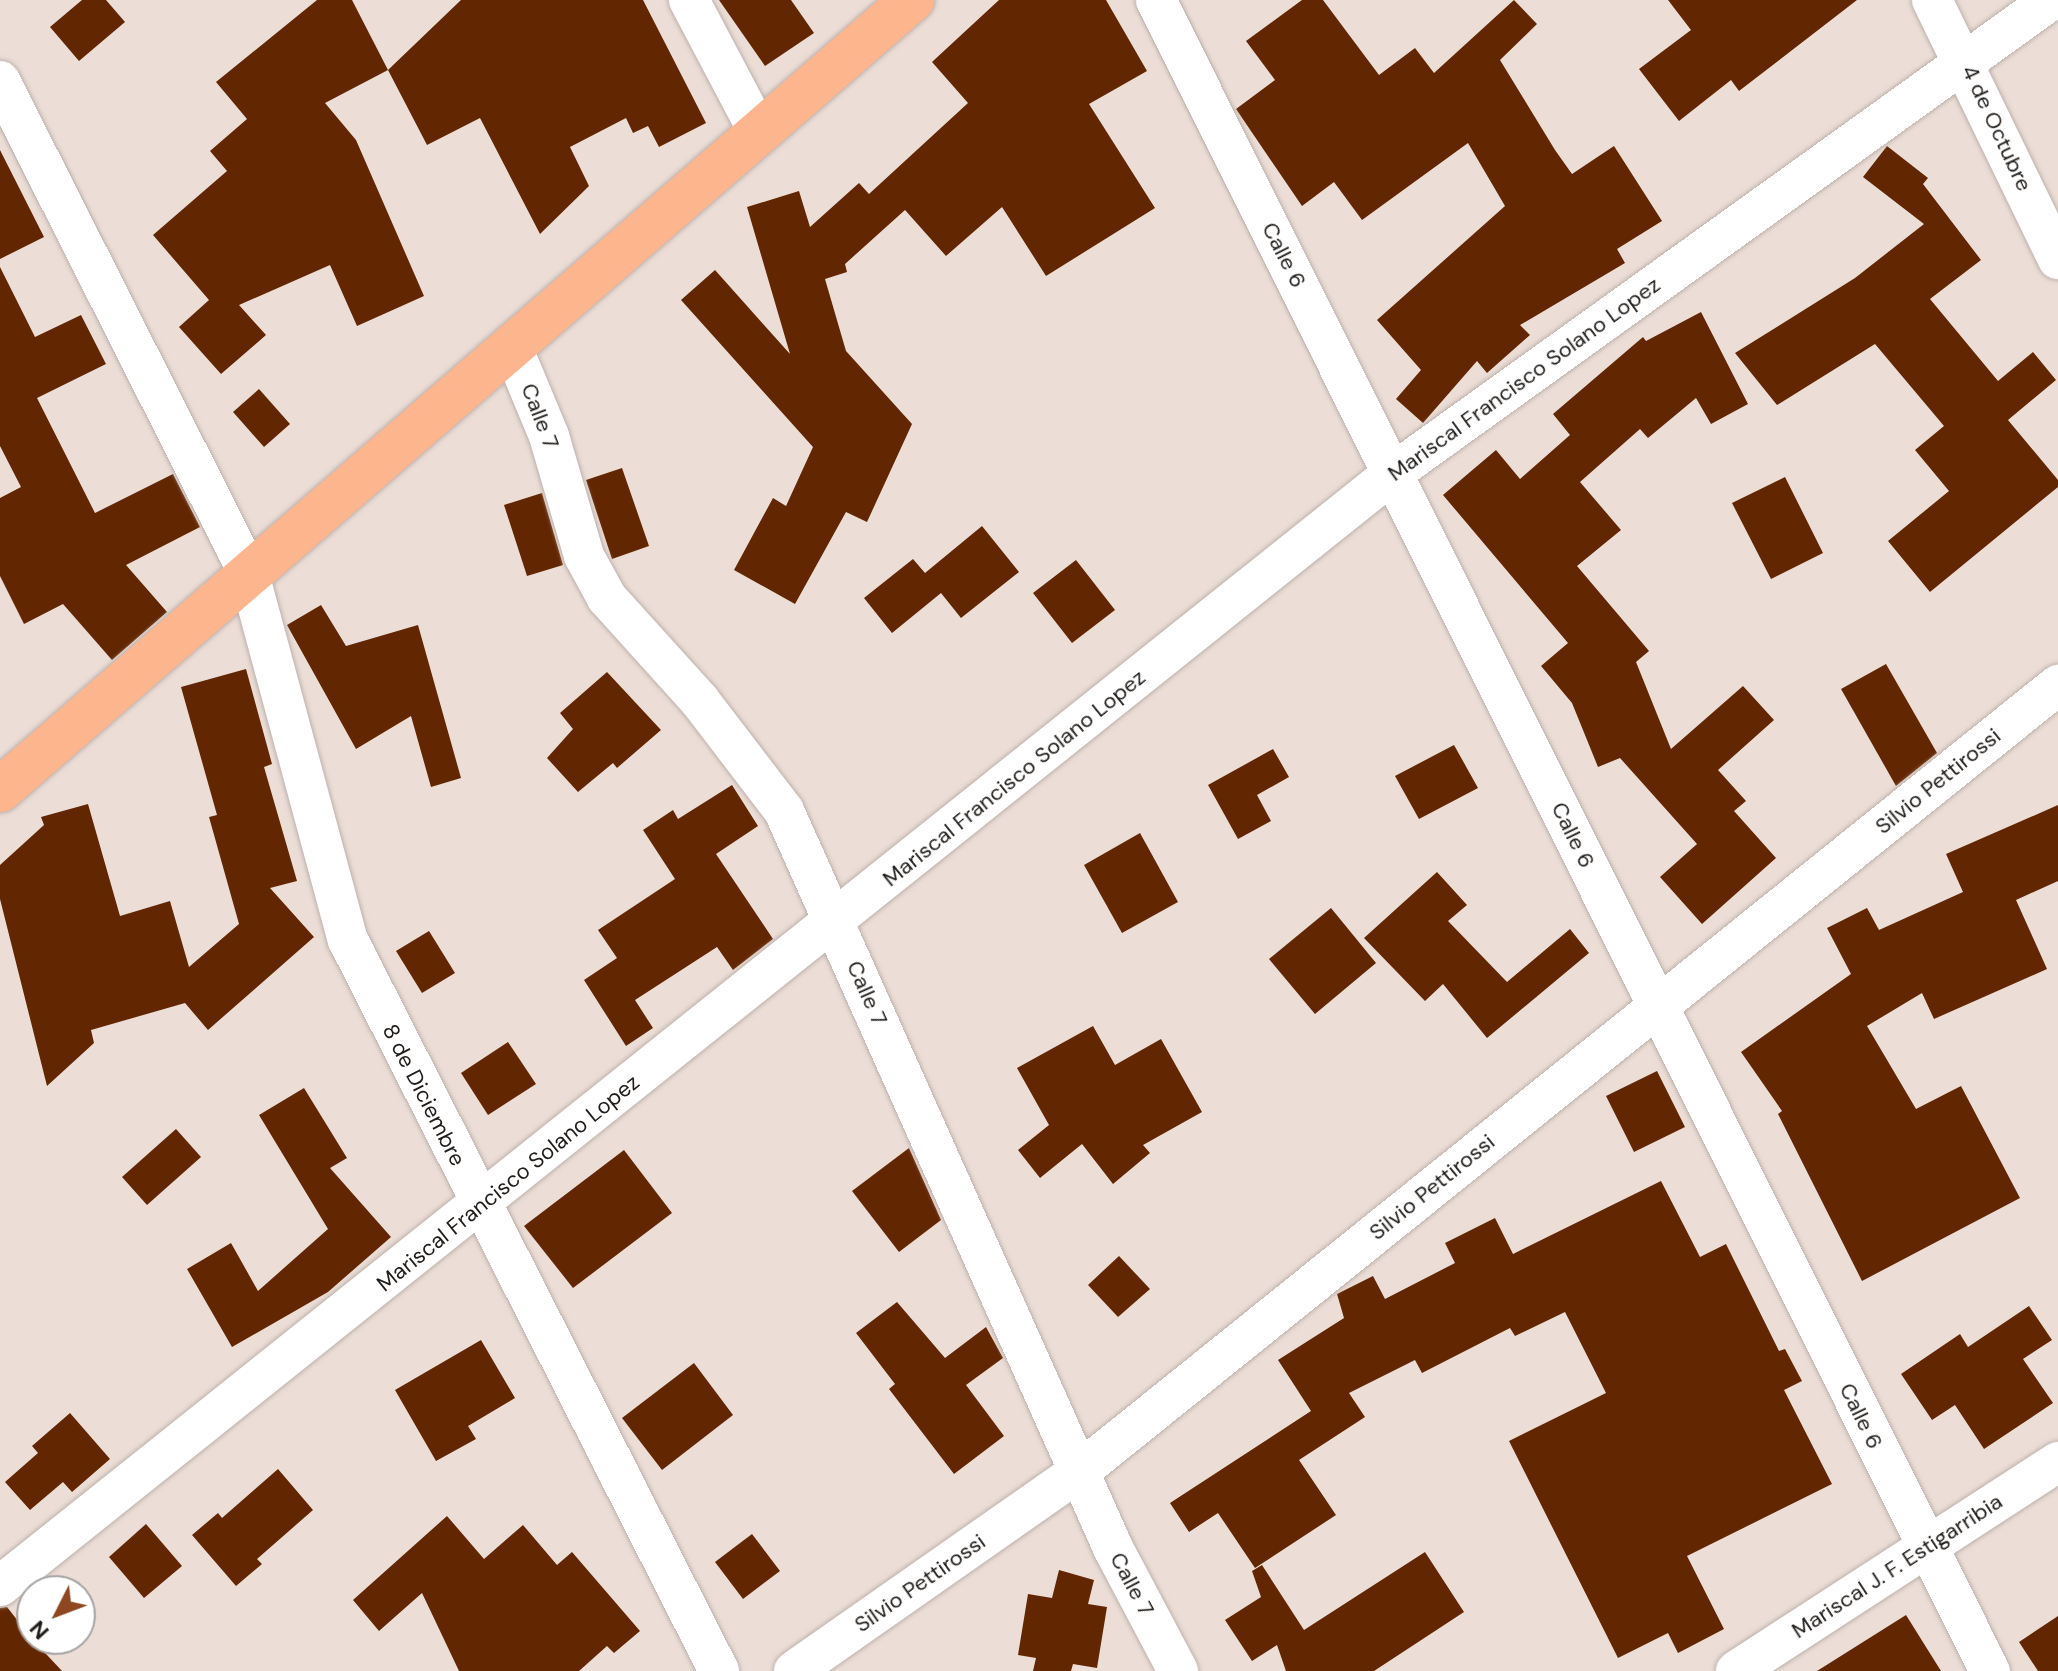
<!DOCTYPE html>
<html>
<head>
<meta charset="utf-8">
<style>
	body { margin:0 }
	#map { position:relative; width:2058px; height:1671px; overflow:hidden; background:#ecded7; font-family:"DM Sans",sans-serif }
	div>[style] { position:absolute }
	.building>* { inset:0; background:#622600 }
	.roads { filter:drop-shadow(0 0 2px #beb1ab) drop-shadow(0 0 2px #beb1ab) }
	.street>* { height:40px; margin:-20px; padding:0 20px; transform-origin:20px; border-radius:20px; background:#fff }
	.primary>* { height:44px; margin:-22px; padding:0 22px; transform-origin:22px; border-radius:22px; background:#fdb58e }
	span { translate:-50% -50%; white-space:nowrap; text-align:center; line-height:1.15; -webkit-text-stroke:8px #fff; paint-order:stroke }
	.street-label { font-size:22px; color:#201c19 }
	.north { position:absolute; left:16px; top:1575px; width:80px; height:80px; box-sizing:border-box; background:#fff; border:2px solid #a6a4a3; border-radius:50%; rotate:228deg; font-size:22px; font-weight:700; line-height:32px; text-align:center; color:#201c19 }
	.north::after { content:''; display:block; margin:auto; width:28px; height:36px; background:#8e4721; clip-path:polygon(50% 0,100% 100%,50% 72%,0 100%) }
</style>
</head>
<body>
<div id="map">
	<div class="building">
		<i style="clip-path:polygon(82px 0,106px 0,125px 22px,79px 61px,50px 27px)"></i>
		<i style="clip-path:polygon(317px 0,352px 0,388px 70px,325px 103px,356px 140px,424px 296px,357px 326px,330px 265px,239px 305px,266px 335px,221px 374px,179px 327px,209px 300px,153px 235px,227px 171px,210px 151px,247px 119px,216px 82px)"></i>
		<i style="clip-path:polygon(461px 0,643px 0,706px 123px,659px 147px,648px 126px,633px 133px,626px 118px,570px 147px,589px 186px,540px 234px,480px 118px,427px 145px,388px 70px)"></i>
		<i style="clip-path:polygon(719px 0,791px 0,814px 33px,765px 66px)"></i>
		<i style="clip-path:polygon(999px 0,1106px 0,1147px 71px,1089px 104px,1155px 208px,1046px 276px,1002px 207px,946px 256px,905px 210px,845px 264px,847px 272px,825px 279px,846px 351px,912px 424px,867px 522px,846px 512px,795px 604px,734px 570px,773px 498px,786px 506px,813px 447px,681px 300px,715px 270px,790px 354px,747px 207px,799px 191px,810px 227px,859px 183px,869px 194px,968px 103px,932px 62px)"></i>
		<i style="clip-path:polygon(1302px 0,1323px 0,1379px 75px,1415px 48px,1434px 73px,1514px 0,1537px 24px,1500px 60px,1555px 150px,1572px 174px,1614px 146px,1662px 221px,1617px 249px,1625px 263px,1520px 325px,1530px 335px,1487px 373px,1477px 361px,1423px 423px,1396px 399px,1421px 370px,1377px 320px,1505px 206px,1468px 143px,1362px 220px,1334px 182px,1302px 206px,1236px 109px,1275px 80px,1246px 41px)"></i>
		<i style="clip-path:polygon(1668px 0,1857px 0,1739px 91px,1731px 80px,1679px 121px,1639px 69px,1691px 30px)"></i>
		<i style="clip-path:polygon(1887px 146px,1928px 178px,1923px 184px,1981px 260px,1930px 299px,1998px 381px,2033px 352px,2056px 380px,2008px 420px,2058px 480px,2058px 487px,1930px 592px,1888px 541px,1949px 491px,1915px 450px,1944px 426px,1875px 344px,1777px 405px,1735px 353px,1855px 278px,1924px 224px,1863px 177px)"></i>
		<i style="clip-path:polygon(0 150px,44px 237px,0 259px)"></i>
		<i style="clip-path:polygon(0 267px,35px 337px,81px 315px,106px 364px,37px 398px,95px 513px,173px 474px,200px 527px,126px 565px,167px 612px,112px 660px,63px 604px,24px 624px,0 576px,0 498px,21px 487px,0 446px)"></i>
		<i style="clip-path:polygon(1701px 312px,1748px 404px,1711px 424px,1696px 398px,1648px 438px,1640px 429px,1580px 482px,1621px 530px,1577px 566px,1649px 651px,1636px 662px,1671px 749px,1743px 686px,1774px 720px,1718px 770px,1746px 801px,1734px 811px,1776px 858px,1702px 924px,1660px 877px,1697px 844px,1620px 758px,1598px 767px,1572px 703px,1541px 666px,1568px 643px,1443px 495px,1496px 450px,1520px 479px,1570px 435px,1553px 414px,1643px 337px,1646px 341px)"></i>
		<i style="clip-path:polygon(259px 389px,290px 424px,264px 447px,233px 412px)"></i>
		<i style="clip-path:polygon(622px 468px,649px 546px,612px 559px,586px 480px)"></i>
		<i style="clip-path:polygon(1785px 477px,1823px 553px,1771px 579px,1732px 503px)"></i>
		<i style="clip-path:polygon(542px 493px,563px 565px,527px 576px,504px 505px)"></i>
		<i style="clip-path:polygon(982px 526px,1019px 572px,961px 618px,941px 593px,892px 633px,864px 598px,913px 559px,925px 573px)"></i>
		<i style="clip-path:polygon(1076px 560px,1115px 610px,1072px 643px,1033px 593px)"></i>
		<i style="clip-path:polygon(321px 605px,346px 646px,418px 625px,461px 778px,431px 787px,411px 716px,356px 749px,287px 625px)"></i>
		<i style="clip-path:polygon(1886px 664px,1937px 753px,1896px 786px,1841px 689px)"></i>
		<i style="clip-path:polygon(246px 669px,272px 764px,264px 767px,297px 881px,270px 888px,314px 937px,208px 1030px,185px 1003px,91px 1030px,94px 1043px,47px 1086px,0 899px,0 865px,44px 825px,41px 817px,88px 804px,120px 916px,170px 901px,189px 967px,239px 924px,209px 817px,217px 815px,181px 687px)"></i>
		<i style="clip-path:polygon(607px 672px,661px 730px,617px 768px,613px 763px,578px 792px,547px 758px,573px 729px,560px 713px)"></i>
		<i style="clip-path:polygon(1454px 745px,1478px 788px,1419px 819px,1395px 776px)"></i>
		<i style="clip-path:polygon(1273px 749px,1289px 777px,1257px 795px,1271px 821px,1238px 839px,1208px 785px)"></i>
		<i style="clip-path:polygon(732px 785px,758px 826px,716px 854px,773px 939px,733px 970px,717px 947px,635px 1000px,653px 1028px,626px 1046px,584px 980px,617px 958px,598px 930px,675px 879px,643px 830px,673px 810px,678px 819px)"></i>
		<i style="clip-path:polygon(2058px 805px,2058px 881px,2016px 900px,2047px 969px,1934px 1019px,1922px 993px,1867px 1026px,1916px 1109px,1961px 1086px,2020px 1198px,1862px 1281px,1778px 1114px,1782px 1111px,1741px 1052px,1851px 974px,1827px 928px,1867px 908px,1879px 930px,1963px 892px,1946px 854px)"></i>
		<i style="clip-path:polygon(1140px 833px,1178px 902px,1122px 933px,1084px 865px)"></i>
		<i style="clip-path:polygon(1437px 872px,1467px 905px,1448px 921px,1507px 982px,1570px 929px,1589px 953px,1487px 1038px,1443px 984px,1425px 1001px,1364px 938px)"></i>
		<i style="clip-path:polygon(1331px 908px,1376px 963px,1315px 1014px,1269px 959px)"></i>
		<i style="clip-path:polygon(429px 931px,455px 973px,422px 993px,396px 951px)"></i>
		<i style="clip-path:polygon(1093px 1026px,1115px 1065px,1161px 1039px,1202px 1112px,1143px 1145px,1150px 1153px,1113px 1184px,1082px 1144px,1040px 1178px,1018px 1150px,1049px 1125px,1017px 1068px)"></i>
		<i style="clip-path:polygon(508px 1042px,536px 1084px,488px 1115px,461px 1073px)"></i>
		<i style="clip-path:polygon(1657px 1071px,1685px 1127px,1634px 1152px,1606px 1096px)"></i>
		<i style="clip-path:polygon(304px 1088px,347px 1158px,330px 1168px,391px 1237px,328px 1292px,232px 1347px,187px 1269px,231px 1243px,258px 1291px,328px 1229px,259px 1115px)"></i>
		<i style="clip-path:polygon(176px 1129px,201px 1157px,147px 1205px,122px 1177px)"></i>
		<i style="clip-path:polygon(909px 1148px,941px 1220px,899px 1252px,852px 1191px)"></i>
		<i style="clip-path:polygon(624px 1150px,672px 1213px,573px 1288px,524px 1226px)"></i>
		<i style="clip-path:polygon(1661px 1181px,1700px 1257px,1726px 1244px,1779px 1351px,1785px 1349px,1802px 1381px,1784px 1390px,1832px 1484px,1687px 1556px,1724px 1629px,1678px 1653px,1668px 1633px,1618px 1658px,1509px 1441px,1606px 1393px,1565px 1312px,1515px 1336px,1510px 1328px,1422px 1373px,1415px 1360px,1349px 1393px,1365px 1417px,1299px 1460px,1336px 1515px,1255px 1568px,1218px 1513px,1189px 1532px,1170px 1503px,1311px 1411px,1278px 1360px,1344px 1318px,1337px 1294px,1373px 1276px,1385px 1299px,1455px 1263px,1445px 1243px,1495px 1218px,1513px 1254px)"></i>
		<i style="clip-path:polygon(1119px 1256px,1150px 1289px,1118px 1317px,1088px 1285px)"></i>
		<i style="clip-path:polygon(897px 1302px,945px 1358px,986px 1327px,1003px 1358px,966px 1385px,1004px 1436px,954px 1474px,889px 1389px,895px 1384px,856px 1333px)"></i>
		<i style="clip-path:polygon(2029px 1306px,2052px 1340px,2023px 1359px,2053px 1403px,1984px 1449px,1955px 1405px,1932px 1420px,1901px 1374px,1960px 1334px,1968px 1347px)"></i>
		<i style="clip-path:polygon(481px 1340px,515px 1398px,468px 1426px,476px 1439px,436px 1461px,395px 1390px)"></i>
		<i style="clip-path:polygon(694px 1363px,733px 1415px,662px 1470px,622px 1418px)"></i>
		<i style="clip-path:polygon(70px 1413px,110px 1459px,72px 1492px,63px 1482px,30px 1510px,5px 1482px,38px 1453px,32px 1446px)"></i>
		<i style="clip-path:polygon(278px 1469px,313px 1510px,257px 1559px,262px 1564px,236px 1586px,192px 1535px,218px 1513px,222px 1518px)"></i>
		<i style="clip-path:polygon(447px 1516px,484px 1559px,523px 1525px,557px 1565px,572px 1552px,640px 1631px,614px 1653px,607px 1646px,579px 1671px,459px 1671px,422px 1593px,379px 1631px,353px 1600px)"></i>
		<i style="clip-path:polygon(146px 1524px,182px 1566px,144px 1598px,109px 1557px)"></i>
		<i style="clip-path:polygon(752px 1534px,780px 1571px,743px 1599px,715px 1562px)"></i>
		<i style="clip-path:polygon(1425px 1552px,1464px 1612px,1374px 1671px,1286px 1671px,1277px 1645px,1252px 1661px,1225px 1620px,1261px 1597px,1252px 1571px,1262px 1565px,1304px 1630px)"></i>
		<i style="clip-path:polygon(1059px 1570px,1094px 1580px,1088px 1604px,1107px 1607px,1097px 1668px,1073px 1664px,1071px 1671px,1033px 1671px,1036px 1658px,1018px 1655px,1028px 1594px,1052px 1598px)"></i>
		<i style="clip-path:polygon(7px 1607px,32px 1639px,62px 1671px,0 1671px,0 1608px)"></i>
		<i style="clip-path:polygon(1906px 1615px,1941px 1671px,1817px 1671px)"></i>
		<i style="clip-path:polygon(2058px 1616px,2058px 1671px,2038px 1671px,2019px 1642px)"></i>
	</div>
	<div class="roads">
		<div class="street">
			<i style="left:689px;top:0;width:150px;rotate:62.2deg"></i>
			<i style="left:1156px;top:0;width:1868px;rotate:63.48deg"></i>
			<i style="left:1932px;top:0;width:288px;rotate:64.1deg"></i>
			<i style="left:0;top:81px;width:552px;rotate:63.2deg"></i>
			<i style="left:249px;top:574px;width:379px;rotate:74.9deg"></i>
			<i style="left:348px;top:940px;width:820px;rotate:63.09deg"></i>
			<i style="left:512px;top:347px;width:96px;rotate:67.4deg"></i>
			<i style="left:549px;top:436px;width:125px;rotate:73.7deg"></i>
			<i style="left:584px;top:556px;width:48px;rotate:61.3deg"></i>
			<i style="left:607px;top:598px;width:139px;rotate:47.9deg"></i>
			<i style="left:700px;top:701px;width:138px;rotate:52.6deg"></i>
			<i style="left:784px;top:811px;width:807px;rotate:65.94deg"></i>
			<i style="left:1113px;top:1548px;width:139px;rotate:62.1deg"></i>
			<i style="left:0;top:1586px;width:1783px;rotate:-38.62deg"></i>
			<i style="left:1393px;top:473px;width:810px;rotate:-35.71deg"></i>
			<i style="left:794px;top:1671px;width:349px;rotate:-35deg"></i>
			<i style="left:1080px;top:1471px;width:1255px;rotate:-38.79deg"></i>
			<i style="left:1736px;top:1671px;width:384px;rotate:-33deg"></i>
		</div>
		<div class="primary">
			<i style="left:0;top:790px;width:1207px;rotate:-40.9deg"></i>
		</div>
	</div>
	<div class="street-label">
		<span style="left:1997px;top:128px;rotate:65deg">4 de Octubre</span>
		<span style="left:1284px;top:255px;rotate:63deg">Calle 6</span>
		<span style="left:1524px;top:379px;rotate:-36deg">Mariscal Francisco Solano Lopez</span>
		<span style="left:540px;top:416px;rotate:69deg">Calle 7</span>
		<span style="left:1014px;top:778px;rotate:-39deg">Mariscal Francisco Solano Lopez</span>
		<span style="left:1938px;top:781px;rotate:-39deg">Silvio Pettirossi</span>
		<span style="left:1573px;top:835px;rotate:64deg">Calle 6</span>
		<span style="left:867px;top:993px;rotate:66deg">Calle 7</span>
		<span style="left:424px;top:1095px;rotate:63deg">8 de Diciembre</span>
		<span style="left:508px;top:1183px;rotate:-39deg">Mariscal Francisco Solano Lopez</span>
		<span style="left:1432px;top:1187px;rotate:-39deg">Silvio Pettirossi</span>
		<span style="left:1861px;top:1416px;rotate:64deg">Calle 6</span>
		<span style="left:1897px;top:1566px;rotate:-33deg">Mariscal J. F. Estigarribia</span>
		<span style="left:920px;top:1583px;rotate:-35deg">Silvio Pettirossi</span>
		<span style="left:1132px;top:1584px;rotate:62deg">Calle 7</span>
	</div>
	<div class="north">N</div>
</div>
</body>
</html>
